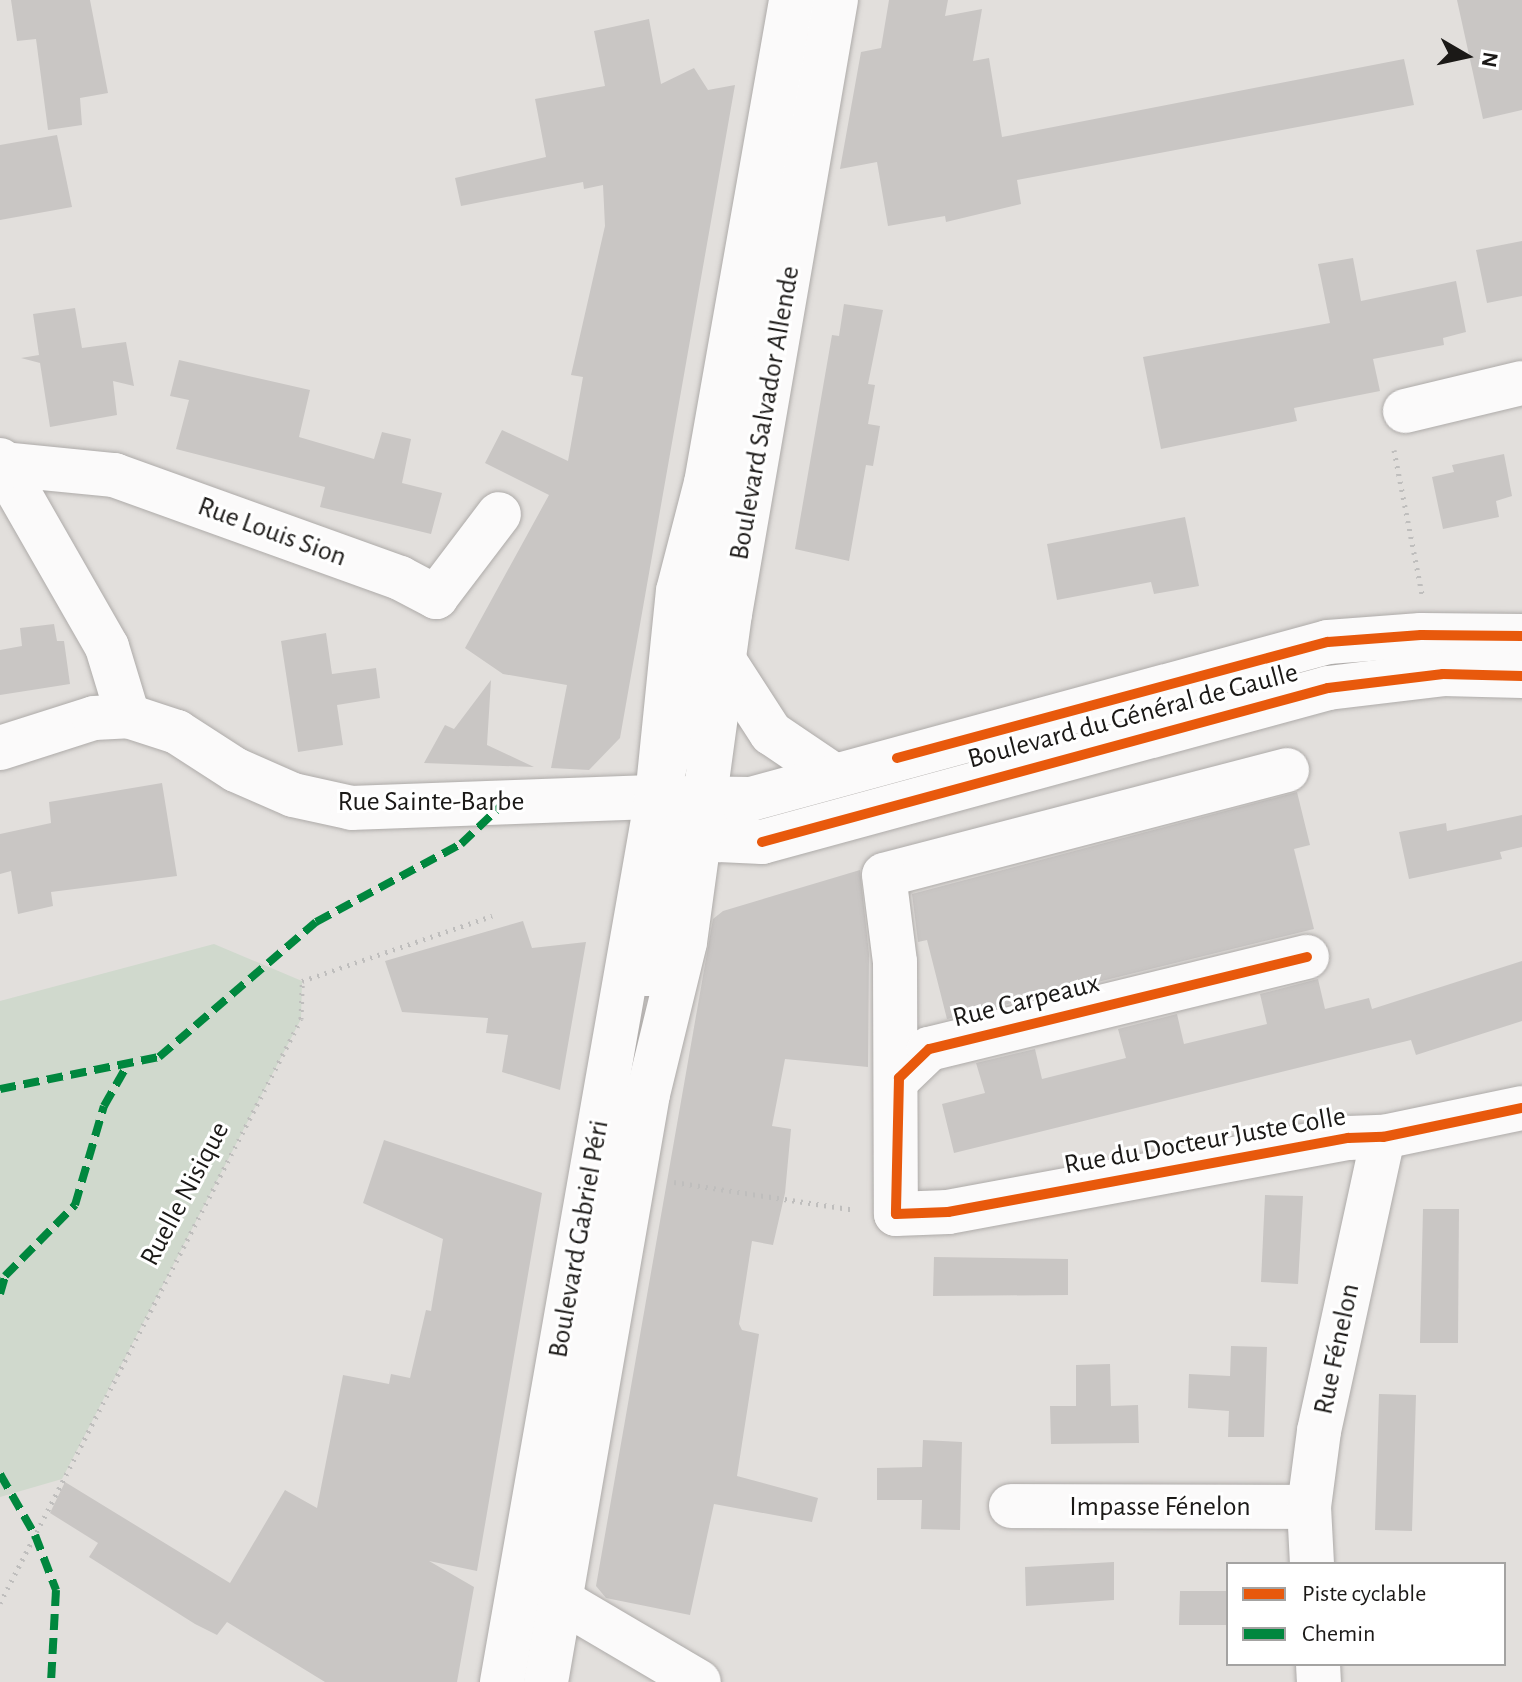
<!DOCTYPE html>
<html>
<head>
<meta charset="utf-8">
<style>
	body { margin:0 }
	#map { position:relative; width:1522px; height:1682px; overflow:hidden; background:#e2dfdc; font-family:"Alegreya Sans",sans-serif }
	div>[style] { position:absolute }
	.green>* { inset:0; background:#d0d9cd }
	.building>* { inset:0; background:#c9c6c4 }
	.path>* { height:5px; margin-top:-2.5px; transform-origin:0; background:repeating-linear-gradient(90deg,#bfbebd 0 2px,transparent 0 8px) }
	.roads { filter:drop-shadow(0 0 2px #aeaba9) drop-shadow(0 0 2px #aeaba9) }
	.minor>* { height:44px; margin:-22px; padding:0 22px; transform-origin:22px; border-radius:22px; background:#fbfafa }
	.major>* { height:44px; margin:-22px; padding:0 22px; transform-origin:22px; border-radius:22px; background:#fbfafa }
	.quiet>* { height:8px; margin-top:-4px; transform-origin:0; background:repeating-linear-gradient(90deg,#00873e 0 16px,transparent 0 24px) }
	.cycleway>* { height:10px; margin:-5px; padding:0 5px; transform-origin:5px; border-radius:5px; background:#e8590c }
	span { translate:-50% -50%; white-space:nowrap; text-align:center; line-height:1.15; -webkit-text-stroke:6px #fff; paint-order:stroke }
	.street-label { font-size:28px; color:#1b1917 }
	.legend { position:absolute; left:1226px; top:1562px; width:280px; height:104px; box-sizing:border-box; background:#fff; border:2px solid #a4a3a2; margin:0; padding:10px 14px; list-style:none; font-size:24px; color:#1b1917 }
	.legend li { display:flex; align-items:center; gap:16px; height:40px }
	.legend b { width:40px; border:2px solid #a4a3a2 }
	.north { position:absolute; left:1426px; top:16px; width:80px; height:80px; -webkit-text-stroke:6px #fff; paint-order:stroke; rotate:99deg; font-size:22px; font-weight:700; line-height:32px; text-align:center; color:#1b1917 }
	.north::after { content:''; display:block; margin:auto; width:28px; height:36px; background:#1b1917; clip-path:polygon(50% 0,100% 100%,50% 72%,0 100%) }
</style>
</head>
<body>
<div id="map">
	<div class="green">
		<i style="clip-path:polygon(214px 944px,302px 981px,301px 1019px,62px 1479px,0 1497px,0 1001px)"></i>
	</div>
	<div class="building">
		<i style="clip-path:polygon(11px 0,90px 0,108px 93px,80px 98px,82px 125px,48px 130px,36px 39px,17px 41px)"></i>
		<i style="clip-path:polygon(889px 0,948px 0,945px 16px,982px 9px,973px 61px,989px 58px,1002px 137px,1404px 59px,1414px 105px,1017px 180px,1021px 204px,946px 222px,945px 216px,888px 226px,877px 162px,840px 169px,861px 52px,881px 48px)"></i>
		<i style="clip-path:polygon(1457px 0,1522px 0,1522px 110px,1483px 119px)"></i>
		<i style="clip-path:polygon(649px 19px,661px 84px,694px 68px,708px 90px,735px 85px,620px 738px,589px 770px,551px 768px,567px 685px,503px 674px,465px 648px,549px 495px,485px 463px,502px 430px,568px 461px,583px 377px,571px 375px,605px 226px,603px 185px,584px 189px,583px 182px,461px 206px,455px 178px,546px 157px,535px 99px,605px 86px,594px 31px)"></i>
		<i style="clip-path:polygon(57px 135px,72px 207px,0 220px,0 145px)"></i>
		<i style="clip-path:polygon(1522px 241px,1522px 296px,1487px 303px,1476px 250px)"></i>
		<i style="clip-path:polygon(1353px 258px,1361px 301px,1456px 281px,1466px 332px,1443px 338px,1444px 345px,1373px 359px,1380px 391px,1294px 408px,1297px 421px,1161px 449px,1143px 357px,1330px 323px,1318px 264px)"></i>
		<i style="clip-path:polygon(844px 304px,883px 310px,868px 384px,875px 385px,868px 424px,880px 426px,873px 466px,866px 465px,849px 561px,795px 549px,832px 335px,839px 336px)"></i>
		<i style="clip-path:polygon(75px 308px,82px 348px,126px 342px,134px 386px,113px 381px,117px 415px,50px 427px,40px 363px,21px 358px,39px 355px,33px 314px)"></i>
		<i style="clip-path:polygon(179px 360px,310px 390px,299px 437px,374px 459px,382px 432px,411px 439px,402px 483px,442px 493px,431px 534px,320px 507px,325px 487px,176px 449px,189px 400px,170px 396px)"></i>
		<i style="clip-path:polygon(1504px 454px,1512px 496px,1496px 501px,1499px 517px,1443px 529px,1432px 477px,1454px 472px,1452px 465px)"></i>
		<i style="clip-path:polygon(1185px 517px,1199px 586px,1154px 594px,1151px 582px,1057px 600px,1047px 544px)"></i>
		<i style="clip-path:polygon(54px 624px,57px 641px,64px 641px,70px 684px,0 695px,0 650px,22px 646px,20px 628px)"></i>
		<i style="clip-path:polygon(326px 633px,332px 674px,376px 668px,380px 698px,337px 705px,343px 745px,298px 752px,281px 641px)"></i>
		<i style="clip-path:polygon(491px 680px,487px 745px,534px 767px,424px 763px,445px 725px,454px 729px)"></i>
		<i style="clip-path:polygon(162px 783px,177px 876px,51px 892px,53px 906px,18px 914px,11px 871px,0 874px,0 834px,51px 823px,49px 802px)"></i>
		<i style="clip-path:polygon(1297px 792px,1310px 845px,1294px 849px,1314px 929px,947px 1019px,927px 940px,918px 942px,912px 894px)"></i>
		<i style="clip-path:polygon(1522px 815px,1522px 847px,1500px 852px,1502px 859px,1409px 879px,1399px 832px,1446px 823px,1447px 831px)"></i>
		<i style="clip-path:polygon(860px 870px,869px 954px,868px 1067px,785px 1059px,772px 1126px,791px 1129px,785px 1193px,773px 1245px,752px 1241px,739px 1324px,742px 1330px,759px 1334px,737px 1476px,818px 1498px,812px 1522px,714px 1504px,690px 1615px,606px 1598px,596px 1586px,713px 919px,723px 911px)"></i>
		<i style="clip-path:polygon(523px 921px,532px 948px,586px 942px,560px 1090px,502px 1072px,508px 1035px,486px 1033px,488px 1018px,402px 1012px,385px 961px)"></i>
		<i style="clip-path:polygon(1522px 961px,1522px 1021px,1416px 1055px,1411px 1040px,954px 1153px,942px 1104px,985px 1093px,976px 1063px,1035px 1049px,1042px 1079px,1126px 1058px,1118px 1029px,1177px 1014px,1184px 1044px,1267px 1024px,1260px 994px,1318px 979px,1325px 1009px,1369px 998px,1372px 1009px)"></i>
		<i style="clip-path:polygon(384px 1140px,542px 1193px,477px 1571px,429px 1561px,474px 1587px,457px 1682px,325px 1682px,227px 1622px,217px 1635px,195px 1624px,89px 1557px,98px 1543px,50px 1513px,65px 1482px,230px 1583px,285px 1490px,317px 1508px,343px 1375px,389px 1384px,391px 1374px,410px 1378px,426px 1310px,431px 1311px,443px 1239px,363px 1203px)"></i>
		<i style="clip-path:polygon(1265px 1195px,1303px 1196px,1298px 1284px,1261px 1282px)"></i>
		<i style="clip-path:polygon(1423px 1209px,1459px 1209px,1458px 1343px,1420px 1343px)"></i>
		<i style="clip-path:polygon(934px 1257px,1068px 1259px,1068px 1295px,933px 1296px)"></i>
		<i style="clip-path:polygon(1231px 1346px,1267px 1347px,1264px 1437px,1228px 1437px,1229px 1411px,1188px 1408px,1189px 1374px,1230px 1376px)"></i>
		<i style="clip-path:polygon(1110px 1364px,1111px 1406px,1138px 1405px,1139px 1443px,1051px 1444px,1050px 1406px,1076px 1406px,1076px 1365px)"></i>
		<i style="clip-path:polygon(1379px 1394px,1416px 1395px,1412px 1531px,1375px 1530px)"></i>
		<i style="clip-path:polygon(923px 1440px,962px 1442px,960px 1530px,921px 1529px,922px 1500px,877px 1500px,877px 1468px,922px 1467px)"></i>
		<i style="clip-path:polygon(1114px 1562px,1114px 1600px,1026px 1606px,1025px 1567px)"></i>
		<i style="clip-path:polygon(1180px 1591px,1228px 1591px,1228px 1625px,1179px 1625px)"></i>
	</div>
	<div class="path">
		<i style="left:1394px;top:450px;width:147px;rotate:79deg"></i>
		<i style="left:674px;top:1182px;width:182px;rotate:8.8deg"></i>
		<i style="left:0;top:1603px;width:657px;rotate:-62.73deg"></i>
		<i style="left:301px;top:1019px;width:38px;rotate:-88deg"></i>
		<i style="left:302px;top:981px;width:201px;rotate:-18.9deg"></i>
	</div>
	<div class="roads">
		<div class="minor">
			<i style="left:1405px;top:411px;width:120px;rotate:-13.5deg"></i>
			<i style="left:0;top:460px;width:215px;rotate:60.2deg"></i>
			<i style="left:107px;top:647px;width:72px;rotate:73.1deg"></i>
			<i style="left:2px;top:464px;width:113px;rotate:5.6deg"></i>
			<i style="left:114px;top:475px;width:304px;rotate:19.8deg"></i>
			<i style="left:400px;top:578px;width:41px;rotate:27.8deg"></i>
			<i style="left:436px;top:597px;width:104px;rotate:-52.8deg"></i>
			<i style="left:0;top:748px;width:99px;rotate:-17.7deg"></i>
			<i style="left:94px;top:718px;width:34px;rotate:-3deg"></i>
			<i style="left:128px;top:716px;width:52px;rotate:18.1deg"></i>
			<i style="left:177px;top:732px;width:70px;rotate:32.8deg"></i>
			<i style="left:236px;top:770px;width:62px;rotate:23.7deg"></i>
			<i style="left:293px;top:795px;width:60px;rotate:12.4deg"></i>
			<i style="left:352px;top:808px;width:305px;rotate:-2.1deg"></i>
			<i style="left:657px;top:797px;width:209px;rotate:-75.6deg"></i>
			<i style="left:709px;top:595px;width:604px;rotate:-79.99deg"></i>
			<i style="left:1287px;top:770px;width:416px;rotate:165.4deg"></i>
			<i style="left:884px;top:875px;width:88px;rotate:82.8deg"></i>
			<i style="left:895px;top:962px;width:252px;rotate:89.8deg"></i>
			<i style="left:896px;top:1214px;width:52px;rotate:-2.2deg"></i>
			<i style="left:948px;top:1212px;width:407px;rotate:-10.5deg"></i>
			<i style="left:1348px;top:1138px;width:35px;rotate:-2deg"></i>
			<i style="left:1383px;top:1137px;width:142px;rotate:-11.8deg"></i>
			<i style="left:647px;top:974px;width:52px;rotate:-80deg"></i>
			<i style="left:656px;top:923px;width:95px;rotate:-66.4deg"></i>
			<i style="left:899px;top:1078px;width:42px;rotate:-44deg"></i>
			<i style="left:929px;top:1049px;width:389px;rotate:-13.7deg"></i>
			<i style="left:1011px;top:1506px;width:298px;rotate:0.2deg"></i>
			<i style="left:1312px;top:1564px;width:57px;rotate:-93deg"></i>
			<i style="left:1309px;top:1507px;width:77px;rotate:-82.5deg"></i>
			<i style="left:1319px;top:1431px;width:301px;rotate:-77.7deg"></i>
			<i style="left:560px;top:1600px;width:161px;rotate:30.5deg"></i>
			<i style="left:1318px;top:1664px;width:18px;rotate:87deg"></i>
		</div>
		<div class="major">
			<i style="left:725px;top:662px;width:85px;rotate:57.1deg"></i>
			<i style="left:771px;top:733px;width:75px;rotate:34.1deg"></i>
			<i style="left:674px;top:798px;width:77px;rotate:0.7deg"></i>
			<i style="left:751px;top:799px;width:598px;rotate:-15.22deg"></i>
			<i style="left:1328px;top:642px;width:93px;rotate:-4.3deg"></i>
			<i style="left:1421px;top:635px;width:101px;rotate:0.6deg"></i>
			<i style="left:675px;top:811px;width:53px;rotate:33.4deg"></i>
			<i style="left:719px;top:840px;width:43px;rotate:2.7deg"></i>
			<i style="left:762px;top:842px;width:587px;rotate:-15.22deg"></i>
			<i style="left:1328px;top:688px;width:116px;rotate:-6.9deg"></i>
			<i style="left:1443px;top:674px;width:79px;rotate:1.5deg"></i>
			<i style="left:502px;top:1682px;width:898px;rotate:-80.07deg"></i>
			<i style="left:657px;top:797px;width:207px;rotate:-84.2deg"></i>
			<i style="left:678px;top:591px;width:112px;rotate:-75.5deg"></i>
			<i style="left:706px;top:483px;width:490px;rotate:-80deg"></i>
			<i style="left:546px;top:1682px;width:597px;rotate:-80.16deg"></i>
			<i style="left:648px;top:1094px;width:156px;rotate:-76.3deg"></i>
			<i style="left:685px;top:942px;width:331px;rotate:-82.2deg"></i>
			<i style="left:730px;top:614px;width:623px;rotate:-80.21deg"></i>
		</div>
	</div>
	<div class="quiet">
		<i style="left:0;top:1089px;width:162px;rotate:-11.4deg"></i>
		<i style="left:159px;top:1057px;width:207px;rotate:-40.7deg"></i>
		<i style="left:316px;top:922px;width:165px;rotate:-28.3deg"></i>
		<i style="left:461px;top:844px;width:57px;rotate:-43.6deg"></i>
		<i style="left:0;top:1294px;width:19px;rotate:-74deg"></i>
		<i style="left:5px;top:1276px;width:100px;rotate:-45.4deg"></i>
		<i style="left:75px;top:1205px;width:103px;rotate:-73.7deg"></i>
		<i style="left:104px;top:1106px;width:48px;rotate:-60.3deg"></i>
		<i style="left:0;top:1474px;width:70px;rotate:60.2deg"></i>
		<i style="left:35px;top:1535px;width:59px;rotate:69.1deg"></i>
		<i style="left:56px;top:1590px;width:92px;rotate:93.1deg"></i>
	</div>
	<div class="cycleway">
		<i style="left:897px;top:758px;width:446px;rotate:-15.1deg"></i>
		<i style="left:1328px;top:642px;width:93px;rotate:-4.3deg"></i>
		<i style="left:1421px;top:635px;width:101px;rotate:0.6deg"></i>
		<i style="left:762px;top:842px;width:587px;rotate:-15.22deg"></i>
		<i style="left:1328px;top:688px;width:116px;rotate:-6.9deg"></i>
		<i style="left:1443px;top:674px;width:79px;rotate:1.5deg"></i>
		<i style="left:1307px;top:957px;width:389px;rotate:166.3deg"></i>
		<i style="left:929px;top:1049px;width:42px;rotate:136deg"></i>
		<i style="left:899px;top:1078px;width:136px;rotate:91.3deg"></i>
		<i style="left:896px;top:1214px;width:52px;rotate:-2.2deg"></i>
		<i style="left:948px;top:1212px;width:407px;rotate:-10.5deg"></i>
		<i style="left:1348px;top:1138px;width:35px;rotate:-2deg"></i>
		<i style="left:1383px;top:1137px;width:142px;rotate:-11.8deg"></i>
	</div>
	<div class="street-label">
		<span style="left:765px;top:413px;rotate:-80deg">Boulevard Salvador Allende</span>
		<span style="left:272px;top:532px;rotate:20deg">Rue Louis Sion</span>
		<span style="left:1133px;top:716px;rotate:-15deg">Boulevard du Général de Gaulle</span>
		<span style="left:431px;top:802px">Rue Sainte-Barbe</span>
		<span style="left:1026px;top:1001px;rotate:-14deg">Rue Carpeaux</span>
		<span style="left:1205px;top:1141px;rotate:-10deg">Rue du Docteur Juste Colle</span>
		<span style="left:185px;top:1194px;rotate:-62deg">Ruelle Nisique</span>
		<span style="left:579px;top:1239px;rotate:-80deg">Boulevard Gabriel Péri</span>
		<span style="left:1337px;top:1349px;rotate:-78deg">Rue Fénelon</span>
		<span style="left:1160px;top:1507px">Impasse Fénelon</span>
	</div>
	<ul class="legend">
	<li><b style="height:10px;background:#e8590c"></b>Piste cyclable</li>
	<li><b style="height:10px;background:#00873e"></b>Chemin</li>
	</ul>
	<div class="north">N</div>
</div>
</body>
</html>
